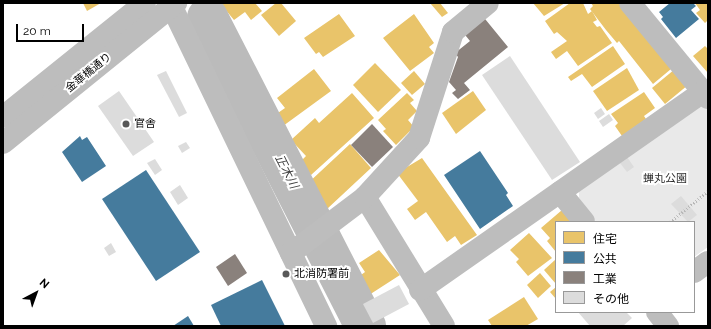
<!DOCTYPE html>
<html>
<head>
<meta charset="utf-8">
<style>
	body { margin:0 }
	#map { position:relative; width:711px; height:329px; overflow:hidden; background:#fff; font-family:Raleway,"Noto Sans JP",sans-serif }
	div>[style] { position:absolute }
	.green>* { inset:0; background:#e9e9e9 }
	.homes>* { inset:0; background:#e9c46a }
	.public>* { inset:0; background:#457b9d }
	.industry>* { inset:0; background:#8a817c }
	.river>* { height:41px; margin:-20.5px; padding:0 20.5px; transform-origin:20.5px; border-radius:20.5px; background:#bbb }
	.building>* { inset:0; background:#dcdcdc }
	.path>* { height:2.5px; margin-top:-1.25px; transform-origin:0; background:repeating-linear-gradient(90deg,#b8b8b8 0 1px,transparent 0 3px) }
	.minor>* { height:22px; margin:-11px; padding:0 11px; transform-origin:11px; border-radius:11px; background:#bdbdbd }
	.dots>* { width:11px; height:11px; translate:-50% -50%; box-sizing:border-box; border:2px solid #fff; border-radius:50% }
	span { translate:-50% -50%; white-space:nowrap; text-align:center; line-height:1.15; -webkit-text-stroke:4px #fff; paint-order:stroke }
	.street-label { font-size:11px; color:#000 }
	.poi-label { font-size:11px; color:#000 }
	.left { translate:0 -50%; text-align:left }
	.park-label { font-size:11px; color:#2e2e2e }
	.water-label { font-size:12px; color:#3f3f3f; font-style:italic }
	.frame { position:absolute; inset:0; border:4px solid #000; pointer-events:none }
	.legend { position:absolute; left:555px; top:221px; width:140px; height:92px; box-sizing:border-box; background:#fff; border:1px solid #999; margin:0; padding:5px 7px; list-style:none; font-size:12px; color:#000 }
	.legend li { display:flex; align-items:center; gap:8px; height:20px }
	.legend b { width:20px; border:1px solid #999 }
	.north { position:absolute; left:16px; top:273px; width:40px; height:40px; -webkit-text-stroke:3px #fff; paint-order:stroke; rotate:41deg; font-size:11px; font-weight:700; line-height:16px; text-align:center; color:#000 }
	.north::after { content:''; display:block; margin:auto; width:14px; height:18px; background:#000; clip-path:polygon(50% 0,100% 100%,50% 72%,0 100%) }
	.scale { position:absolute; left:16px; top:24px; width:68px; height:18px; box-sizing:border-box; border:2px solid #000; border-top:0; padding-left:5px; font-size:12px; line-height:14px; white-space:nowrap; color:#000; -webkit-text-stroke:3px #fff; paint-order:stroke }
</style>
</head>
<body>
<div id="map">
	<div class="green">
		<i style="clip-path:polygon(697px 106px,708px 108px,708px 247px,694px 257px,694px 222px,596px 222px,579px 198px,579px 185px)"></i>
	</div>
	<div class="homes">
		<i style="clip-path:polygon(83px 3px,101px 3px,87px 11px)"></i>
		<i style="clip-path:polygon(220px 3px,255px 3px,262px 11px,251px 20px,245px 12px,234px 20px)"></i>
		<i style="clip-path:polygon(276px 3px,281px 3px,296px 21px,279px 36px,261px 15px)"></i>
		<i style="clip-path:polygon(430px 3px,440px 3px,448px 13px,442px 17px)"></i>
		<i style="clip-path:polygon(533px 3px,565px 3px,544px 16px)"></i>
		<i style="clip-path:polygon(570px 3px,583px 3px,588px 14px,592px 11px,597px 20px,593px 22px,597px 27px,600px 26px,612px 43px,578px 66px,567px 51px,556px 59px,551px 52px,567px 41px,557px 32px,554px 34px,545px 21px)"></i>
		<i style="clip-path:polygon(591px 3px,621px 3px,671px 69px,653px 84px,619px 41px,617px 43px,606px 30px,590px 9px,593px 6px)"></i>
		<i style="clip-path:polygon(695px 3px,708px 3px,708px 20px,705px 23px,696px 13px,700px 10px)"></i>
		<i style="clip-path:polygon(339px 14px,355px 36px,323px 57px,319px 52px,316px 54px,304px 38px)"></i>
		<i style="clip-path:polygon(414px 14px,434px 43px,429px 47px,434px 53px,410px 71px,383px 38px)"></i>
		<i style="clip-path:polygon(613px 46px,625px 64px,592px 87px,582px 74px,571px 81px,568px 77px)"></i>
		<i style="clip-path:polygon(705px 46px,708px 49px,708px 73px,693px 56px)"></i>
		<i style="clip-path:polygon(375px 63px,401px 90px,378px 112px,353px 85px)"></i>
		<i style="clip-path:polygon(627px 68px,639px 90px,607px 111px,593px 91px)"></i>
		<i style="clip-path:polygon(314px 69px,331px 91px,283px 126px,275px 115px,285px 108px,277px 98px)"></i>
		<i style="clip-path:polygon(675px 69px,688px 85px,665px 104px,652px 88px)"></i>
		<i style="clip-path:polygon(414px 71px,425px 84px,412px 95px,401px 83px)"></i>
		<i style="clip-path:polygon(473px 91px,486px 110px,456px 134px,442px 113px)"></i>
		<i style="clip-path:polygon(644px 92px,655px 108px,644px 116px,646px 119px,622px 136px,615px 126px,618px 123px,611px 114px)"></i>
		<i style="clip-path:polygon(352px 93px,374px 118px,311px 175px,300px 162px,306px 156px,291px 140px,315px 118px,319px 123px)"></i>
		<i style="clip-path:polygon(407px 93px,414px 100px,410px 103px,417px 111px,408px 120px,414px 127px,396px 145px,383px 131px,386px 129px,378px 120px)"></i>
		<i style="clip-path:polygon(350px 144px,371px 168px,327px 209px,315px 211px,308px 200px,314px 194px,306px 185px)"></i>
		<i style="clip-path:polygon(422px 158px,477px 235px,461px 245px,455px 236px,447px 242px,426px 212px,415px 220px,407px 209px,418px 201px,397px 173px)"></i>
		<i style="clip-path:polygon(562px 210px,573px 222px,556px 222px,556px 252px,547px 241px,550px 238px,541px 228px)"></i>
		<i style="clip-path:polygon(529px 233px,552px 258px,528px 276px,516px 262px,519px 259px,510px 250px)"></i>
		<i style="clip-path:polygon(379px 250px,400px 275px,369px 295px,357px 278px,365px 272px,359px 263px)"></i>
		<i style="clip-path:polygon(556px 259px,556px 284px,544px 270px)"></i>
		<i style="clip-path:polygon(540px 273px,551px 286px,538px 298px,527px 285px)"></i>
		<i style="clip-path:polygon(556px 287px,556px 299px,550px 292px)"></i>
		<i style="clip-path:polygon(524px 297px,538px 319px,526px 326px,492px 326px,488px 320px)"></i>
	</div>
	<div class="public">
		<i style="clip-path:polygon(670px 3px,693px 3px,696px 6px,691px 10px,699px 19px,676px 38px,661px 19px,663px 17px,659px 12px)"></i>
		<i style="clip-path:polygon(80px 136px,82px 140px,87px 137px,106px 166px,82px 182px,62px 152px)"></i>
		<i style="clip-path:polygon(480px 151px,508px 193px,506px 195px,513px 206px,480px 229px,444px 175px)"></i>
		<i style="clip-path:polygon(146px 170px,200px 252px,156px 281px,102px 199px)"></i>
		<i style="clip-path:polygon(262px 280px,285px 326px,221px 326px,211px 305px)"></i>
		<i style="clip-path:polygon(188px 316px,194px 326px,173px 326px)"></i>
	</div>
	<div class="industry">
		<i style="clip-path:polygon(481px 14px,508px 47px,464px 83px,470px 90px,458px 99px,452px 93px,456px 90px,449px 82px,458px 57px,455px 53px,470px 41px,461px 30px)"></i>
		<i style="clip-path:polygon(372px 124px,393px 147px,372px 167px,351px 145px)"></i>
		<i style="clip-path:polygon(235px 254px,247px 273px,228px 286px,216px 267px)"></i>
	</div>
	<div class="river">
		<i style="left:207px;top:17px;width:347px;rotate:62.9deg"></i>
	</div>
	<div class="building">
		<i style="clip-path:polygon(510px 56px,580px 162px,552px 180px,482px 75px)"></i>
		<i style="clip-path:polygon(166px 71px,187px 113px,179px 117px,157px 75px)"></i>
		<i style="clip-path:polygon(119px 91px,154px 142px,133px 156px,98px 106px)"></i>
		<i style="clip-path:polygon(601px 108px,605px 114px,598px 119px,594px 113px)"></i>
		<i style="clip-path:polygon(609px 114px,613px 120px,603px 127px,599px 121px)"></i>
		<i style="clip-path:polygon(186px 142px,190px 148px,182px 153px,178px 146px)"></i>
		<i style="clip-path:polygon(627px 157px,634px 167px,627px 172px,620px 163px)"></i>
		<i style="clip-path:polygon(155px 159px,162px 170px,155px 175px,147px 163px)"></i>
		<i style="clip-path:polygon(180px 185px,188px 198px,178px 205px,170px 192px)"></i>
		<i style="clip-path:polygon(681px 196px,697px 215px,688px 222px,671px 204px)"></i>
		<i style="clip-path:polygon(111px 243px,116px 252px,109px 256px,104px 248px)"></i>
		<i style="clip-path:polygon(399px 285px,409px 304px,373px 323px,363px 304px)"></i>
		<i style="clip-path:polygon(578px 312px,626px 312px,632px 318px,623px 326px,590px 326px)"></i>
	</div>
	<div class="path">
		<i style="left:670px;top:222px;width:49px;rotate:-39.2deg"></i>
	</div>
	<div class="minor">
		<i style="left:170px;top:3px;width:359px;rotate:64.2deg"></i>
		<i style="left:630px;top:3px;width:123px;rotate:50.6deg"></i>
		<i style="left:3px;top:117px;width:182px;rotate:-38.8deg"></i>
		<i style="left:3px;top:143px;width:223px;rotate:-39deg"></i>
		<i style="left:560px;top:192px;width:38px;rotate:51deg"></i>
		<i style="left:365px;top:197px;width:151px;rotate:58.5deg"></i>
		<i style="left:291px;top:253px;width:93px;rotate:-37.1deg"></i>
		<i style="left:365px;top:197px;width:80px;rotate:-47.5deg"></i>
		<i style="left:419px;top:138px;width:111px;rotate:-72.2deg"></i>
		<i style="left:453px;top:32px;width:45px;rotate:-39.6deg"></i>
		<i style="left:694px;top:272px;width:17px;rotate:-36deg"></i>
		<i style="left:420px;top:290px;width:345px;rotate:-35deg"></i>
		<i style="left:657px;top:312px;width:18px;rotate:52deg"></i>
	</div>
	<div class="dots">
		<i style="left:126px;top:124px;background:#595959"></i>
		<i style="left:286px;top:274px;background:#595959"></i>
	</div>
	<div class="street-label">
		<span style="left:89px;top:73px;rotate:-39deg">金華橋通り</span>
	</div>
	<div class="poi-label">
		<span class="left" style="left:134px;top:124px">官舎</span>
		<span class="left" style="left:294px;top:274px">北消防署前</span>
	</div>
	<div class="park-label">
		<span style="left:665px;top:179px">蝉丸公園</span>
	</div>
	<div class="water-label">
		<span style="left:286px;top:172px;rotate:63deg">正木川</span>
	</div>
	<div class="frame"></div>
	<ul class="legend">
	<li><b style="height:11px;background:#e9c46a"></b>住宅</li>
	<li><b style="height:11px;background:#457b9d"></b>公共</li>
	<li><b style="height:11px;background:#8a817c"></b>工業</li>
	<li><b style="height:11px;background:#dcdcdc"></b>その他</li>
	</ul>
	<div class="north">N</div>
	<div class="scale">20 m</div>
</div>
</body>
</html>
